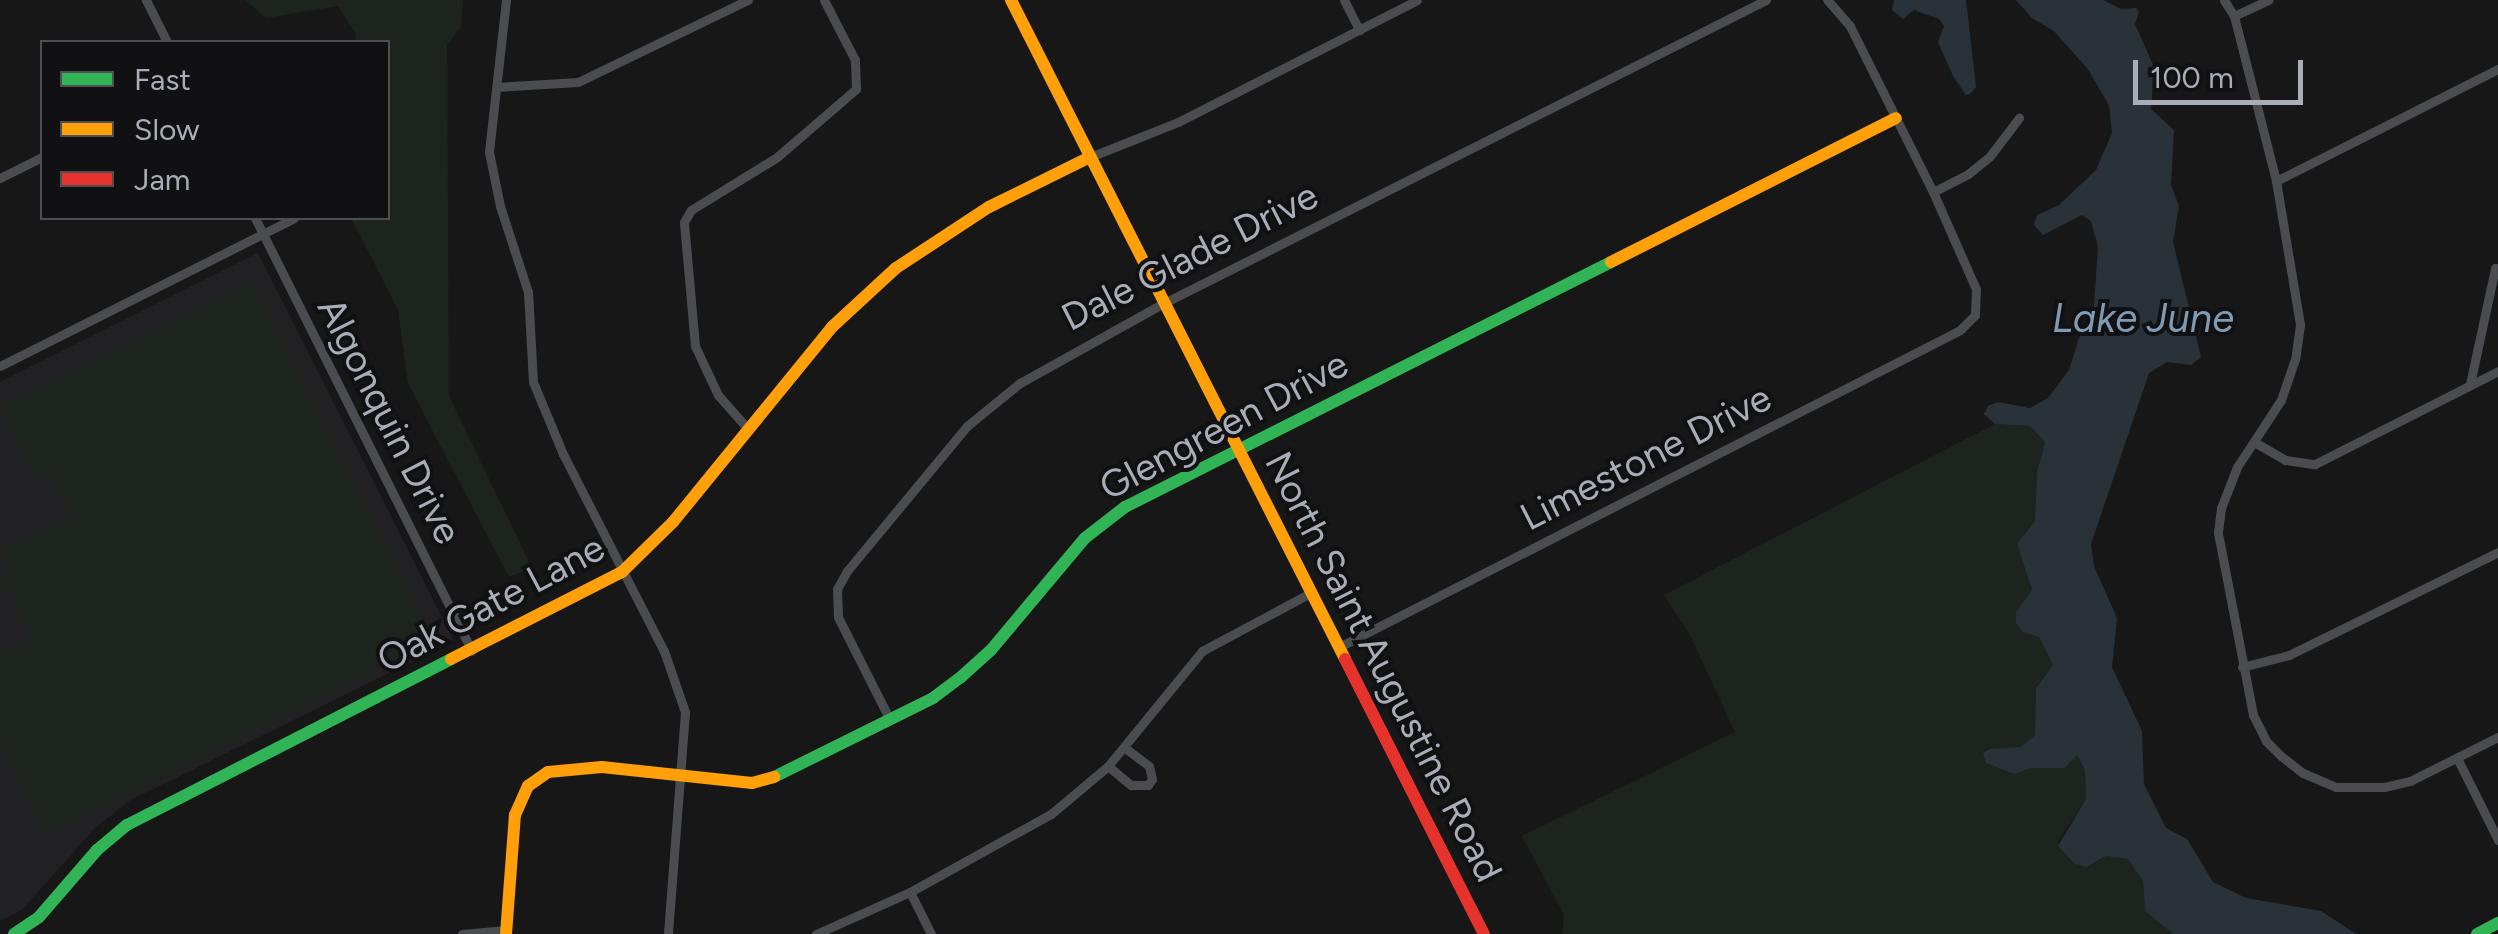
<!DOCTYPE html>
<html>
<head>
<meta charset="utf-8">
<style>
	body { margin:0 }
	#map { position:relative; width:2498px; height:934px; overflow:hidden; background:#171717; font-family:Figtree,sans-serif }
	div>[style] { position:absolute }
	.built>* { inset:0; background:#212123 }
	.green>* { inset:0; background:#1d241e }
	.water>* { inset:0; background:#2a3239 }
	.street>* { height:9px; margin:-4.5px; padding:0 4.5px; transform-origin:4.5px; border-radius:4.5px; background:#4b4c50 }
	.fast>* { height:12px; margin:-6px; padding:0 6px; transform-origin:6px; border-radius:6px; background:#30b455 }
	.slow>* { height:12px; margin:-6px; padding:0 6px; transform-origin:6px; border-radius:6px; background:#ff9f0a }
	.jam>* { height:12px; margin:-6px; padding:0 6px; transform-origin:6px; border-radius:6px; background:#e5322d }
	span { translate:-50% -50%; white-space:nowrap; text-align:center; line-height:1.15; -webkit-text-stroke:8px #111113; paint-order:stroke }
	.street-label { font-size:38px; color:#a8adb8 }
	.water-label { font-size:40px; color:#7f9bb3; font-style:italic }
	.legend { position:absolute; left:40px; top:40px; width:350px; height:180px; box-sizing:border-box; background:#111113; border:2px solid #4d4f55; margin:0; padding:12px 18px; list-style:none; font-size:30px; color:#a8adb8 }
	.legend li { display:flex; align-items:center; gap:20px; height:50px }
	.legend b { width:50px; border:2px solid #4d4f55 }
	.scale { position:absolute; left:2133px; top:60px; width:170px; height:45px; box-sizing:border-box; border:5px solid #a8adb8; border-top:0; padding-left:12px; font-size:30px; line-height:35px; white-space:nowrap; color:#a8adb8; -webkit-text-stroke:8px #111113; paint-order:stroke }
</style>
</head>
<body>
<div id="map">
	<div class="built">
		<i style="clip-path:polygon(258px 253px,454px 641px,129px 801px,95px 828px,23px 909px,0 921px,0 382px)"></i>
	</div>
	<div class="green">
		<i style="clip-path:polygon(245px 0,463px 0,461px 27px,447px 45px,449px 396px,532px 568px,509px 577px,439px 443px,408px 383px,398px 310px,351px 218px,388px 218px,388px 42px,354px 42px,356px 34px,338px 6px,266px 18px)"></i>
		<i style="clip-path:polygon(249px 281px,431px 639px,46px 834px,0 743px,0 654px,33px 637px,4px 580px,15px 574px,3px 550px,72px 515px,50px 472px,35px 479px,0 407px)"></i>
		<i style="clip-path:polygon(1995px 424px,2030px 426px,2045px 442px,2037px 472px,2035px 521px,2017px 544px,2032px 591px,2016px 612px,2023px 632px,2039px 637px,2053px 665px,2036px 688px,2035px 735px,2020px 747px,1990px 749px,2015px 774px,2029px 768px,2065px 768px,2077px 754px,2085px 770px,2086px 799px,2057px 842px,2094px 863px,2106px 856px,2128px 859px,2143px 881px,2145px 911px,2173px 934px,1562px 934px,1564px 915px,1522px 836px,1735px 732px,1689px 633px,1664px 595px)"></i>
	</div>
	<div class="water">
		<i style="clip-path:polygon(1894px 0,1966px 0,1976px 87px,1971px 93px,1966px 95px,1953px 76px,1938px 42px,1944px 26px,1939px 19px,1914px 10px,1903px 19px,1892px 10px)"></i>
		<i style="clip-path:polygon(2016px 0,2103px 0,2121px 9px,2136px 8px,2139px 12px,2135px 24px,2154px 67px,2151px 109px,2174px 130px,2171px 185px,2179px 206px,2173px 242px,2201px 357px,2191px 365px,2167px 362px,2149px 373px,2091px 544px,2094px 566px,2117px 618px,2112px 667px,2142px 731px,2144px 784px,2166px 828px,2187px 839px,2213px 882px,2246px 898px,2321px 911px,2356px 934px,2173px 934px,2145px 911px,2143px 881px,2128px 859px,2106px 856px,2086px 867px,2075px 864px,2058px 846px,2086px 799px,2085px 770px,2077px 755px,2065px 768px,2030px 768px,2015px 774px,1986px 763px,1983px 753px,1990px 749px,2020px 747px,2035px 735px,2036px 688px,2053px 665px,2039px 637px,2023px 632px,2016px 623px,2016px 612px,2032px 590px,2017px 544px,2035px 521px,2037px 472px,2045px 442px,2030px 426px,1995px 424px,1984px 414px,1988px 406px,1998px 402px,2030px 408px,2048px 398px,2069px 370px,2079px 338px,2093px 320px,2098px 247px,2091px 221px,2082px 215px,2043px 235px,2034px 225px,2037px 215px,2059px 205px,2096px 170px,2112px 133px,2109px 105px,2087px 68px,2054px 31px,2032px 18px)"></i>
	</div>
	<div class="street">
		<i style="left:146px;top:0;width:47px;rotate:63.4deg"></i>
		<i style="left:506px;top:0;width:153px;rotate:96.4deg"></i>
		<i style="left:489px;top:152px;width:55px;rotate:78.5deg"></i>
		<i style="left:500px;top:206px;width:90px;rotate:72deg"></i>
		<i style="left:528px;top:292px;width:90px;rotate:86.8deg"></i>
		<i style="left:533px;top:382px;width:78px;rotate:67.4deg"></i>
		<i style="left:563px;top:454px;width:221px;rotate:62.9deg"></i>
		<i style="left:664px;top:651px;width:65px;rotate:71deg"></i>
		<i style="left:685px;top:712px;width:223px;rotate:94.4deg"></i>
		<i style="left:1344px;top:0;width:34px;rotate:63deg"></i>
		<i style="left:2224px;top:0;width:19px;rotate:58deg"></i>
		<i style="left:2234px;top:16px;width:170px;rotate:75.7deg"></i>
		<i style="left:2276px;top:181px;width:146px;rotate:80.5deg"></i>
		<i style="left:2300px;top:325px;width:34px;rotate:98deg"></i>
		<i style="left:2295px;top:359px;width:43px;rotate:108.9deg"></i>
		<i style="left:2281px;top:400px;width:80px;rotate:123.3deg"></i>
		<i style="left:2237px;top:467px;width:44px;rotate:111.3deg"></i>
		<i style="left:2221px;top:508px;width:25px;rotate:97deg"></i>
		<i style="left:2218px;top:533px;width:185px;rotate:79.1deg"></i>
		<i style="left:2253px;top:715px;width:29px;rotate:63deg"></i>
		<i style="left:2266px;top:741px;width:21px;rotate:45deg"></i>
		<i style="left:2281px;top:756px;width:28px;rotate:38deg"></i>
		<i style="left:2303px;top:773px;width:36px;rotate:23deg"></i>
		<i style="left:2336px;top:787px;width:48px"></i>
		<i style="left:2384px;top:787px;width:27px;rotate:-13deg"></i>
		<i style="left:2410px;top:781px;width:98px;rotate:-26.6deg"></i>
		<i style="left:2234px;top:16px;width:38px;rotate:-25deg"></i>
		<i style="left:497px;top:87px;width:81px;rotate:-3.5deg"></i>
		<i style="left:578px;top:82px;width:189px;rotate:-25.8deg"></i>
		<i style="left:1090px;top:157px;width:95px;rotate:-21.7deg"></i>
		<i style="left:1178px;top:122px;width:268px;rotate:-27deg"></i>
		<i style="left:0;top:178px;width:47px;rotate:-26.6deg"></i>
		<i style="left:2276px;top:181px;width:249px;rotate:-26.8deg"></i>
		<i style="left:1933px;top:192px;width:39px;rotate:-27deg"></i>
		<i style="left:1968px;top:174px;width:28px;rotate:-39deg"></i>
		<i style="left:1990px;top:156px;width:48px;rotate:-52.7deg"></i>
		<i style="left:255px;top:218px;width:484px;rotate:63.4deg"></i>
		<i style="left:0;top:366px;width:329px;rotate:-26.7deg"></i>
		<i style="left:2470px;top:384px;width:119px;rotate:-77.8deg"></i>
		<i style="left:748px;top:429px;width:45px;rotate:-131.4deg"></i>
		<i style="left:718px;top:395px;width:54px;rotate:-115.1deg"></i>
		<i style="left:695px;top:346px;width:124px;rotate:-95.1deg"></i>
		<i style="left:684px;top:222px;width:14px;rotate:-60deg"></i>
		<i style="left:691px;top:210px;width:101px;rotate:-31.6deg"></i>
		<i style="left:777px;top:157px;width:104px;rotate:-40.7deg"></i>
		<i style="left:856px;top:89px;width:29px;rotate:-92deg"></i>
		<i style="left:855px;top:60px;width:68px;rotate:-117.3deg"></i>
		<i style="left:2256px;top:443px;width:34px;rotate:30deg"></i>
		<i style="left:2285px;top:460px;width:30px;rotate:8deg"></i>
		<i style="left:2315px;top:464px;width:205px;rotate:-26.9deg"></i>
		<i style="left:1339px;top:647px;width:697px;rotate:-27.04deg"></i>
		<i style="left:1960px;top:330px;width:21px;rotate:-45deg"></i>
		<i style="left:1975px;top:315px;width:26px;rotate:-88deg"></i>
		<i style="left:1976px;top:289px;width:106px;rotate:-113.9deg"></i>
		<i style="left:1933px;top:192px;width:186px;rotate:-116.6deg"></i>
		<i style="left:1850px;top:26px;width:35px;rotate:-131deg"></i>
		<i style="left:2242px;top:667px;width:49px;rotate:-14.3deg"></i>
		<i style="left:2289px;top:655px;width:233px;rotate:-26.2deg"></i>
		<i style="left:890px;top:720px;width:115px;rotate:-116.8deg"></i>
		<i style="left:838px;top:617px;width:28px;rotate:-92deg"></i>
		<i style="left:837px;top:589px;width:21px;rotate:-61deg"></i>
		<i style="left:847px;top:571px;width:188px;rotate:-50.4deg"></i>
		<i style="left:967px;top:426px;width:68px;rotate:-39.1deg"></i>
		<i style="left:1020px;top:383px;width:165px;rotate:-29.1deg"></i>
		<i style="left:1164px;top:303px;width:674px;rotate:-26.72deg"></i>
		<i style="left:2457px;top:758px;width:92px;rotate:63.4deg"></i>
		<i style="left:1108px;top:766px;width:30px;rotate:40deg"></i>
		<i style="left:1131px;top:785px;width:17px"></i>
		<i style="left:1148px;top:785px;width:7px;rotate:-56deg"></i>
		<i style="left:1152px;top:779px;width:13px;rotate:-103deg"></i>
		<i style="left:1149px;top:766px;width:31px;rotate:-143deg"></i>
		<i style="left:910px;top:892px;width:47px;rotate:63.4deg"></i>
		<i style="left:462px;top:934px;width:44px;rotate:-5.2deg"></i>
		<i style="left:816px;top:934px;width:103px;rotate:-24.1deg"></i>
		<i style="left:910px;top:892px;width:161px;rotate:-29deg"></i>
		<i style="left:1051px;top:814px;width:75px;rotate:-40.1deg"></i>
		<i style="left:1108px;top:766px;width:149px;rotate:-50.7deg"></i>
		<i style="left:1202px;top:651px;width:125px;rotate:-28.2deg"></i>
	</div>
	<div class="fast">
		<i style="left:774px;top:777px;width:178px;rotate:-26.4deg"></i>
		<i style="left:933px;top:698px;width:35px;rotate:-37deg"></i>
		<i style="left:961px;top:677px;width:40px;rotate:-42deg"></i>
		<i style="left:991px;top:650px;width:146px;rotate:-50deg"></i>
		<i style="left:1085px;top:538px;width:51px;rotate:-37.8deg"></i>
		<i style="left:1125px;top:507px;width:544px;rotate:-26.75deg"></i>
		<i style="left:14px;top:934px;width:30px;rotate:-34deg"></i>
		<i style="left:39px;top:917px;width:89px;rotate:-49.1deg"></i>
		<i style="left:97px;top:850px;width:39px;rotate:-40deg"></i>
		<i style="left:127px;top:825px;width:364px;rotate:-27.1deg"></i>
		<i style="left:2477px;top:934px;width:24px;rotate:-28deg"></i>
	</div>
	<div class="slow">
		<i style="left:1011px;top:0;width:739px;rotate:63.12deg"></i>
		<i style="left:1611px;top:262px;width:319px;rotate:-26.8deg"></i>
		<i style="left:451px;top:659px;width:192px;rotate:-27deg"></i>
		<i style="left:622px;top:572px;width:71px;rotate:-44.4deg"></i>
		<i style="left:673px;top:522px;width:252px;rotate:-50.8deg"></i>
		<i style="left:832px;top:327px;width:87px;rotate:-42.7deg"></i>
		<i style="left:896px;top:268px;width:111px;rotate:-33.3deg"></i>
		<i style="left:989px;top:207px;width:113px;rotate:-26.3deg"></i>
		<i style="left:506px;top:934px;width:119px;rotate:-85.7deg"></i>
		<i style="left:515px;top:815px;width:32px;rotate:-66deg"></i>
		<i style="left:528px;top:786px;width:24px;rotate:-35deg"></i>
		<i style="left:548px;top:772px;width:54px;rotate:-5.3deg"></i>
		<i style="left:602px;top:767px;width:151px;rotate:6.1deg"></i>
		<i style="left:752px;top:783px;width:23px;rotate:-15deg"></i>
	</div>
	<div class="jam">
		<i style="left:1345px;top:659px;width:308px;rotate:63.2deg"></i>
	</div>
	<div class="street-label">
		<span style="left:1190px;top:257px;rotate:-27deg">Dale Glade Drive</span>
		<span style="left:389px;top:421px;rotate:63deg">Algonquin Drive</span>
		<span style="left:1224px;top:426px;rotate:-28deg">Glengreen Drive</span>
		<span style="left:1646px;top:458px;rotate:-27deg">Limestone Drive</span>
		<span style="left:491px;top:604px;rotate:-28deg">Oak Gate Lane</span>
		<span style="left:1383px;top:667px;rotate:63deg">North Saint Augustine Road</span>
	</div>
	<div class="water-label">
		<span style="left:2143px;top:318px">Lake June</span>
	</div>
	<ul class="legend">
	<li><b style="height:12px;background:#30b455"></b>Fast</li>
	<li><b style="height:12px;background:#ff9f0a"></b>Slow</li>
	<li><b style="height:12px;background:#e5322d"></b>Jam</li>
	</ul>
	<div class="scale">100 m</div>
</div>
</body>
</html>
